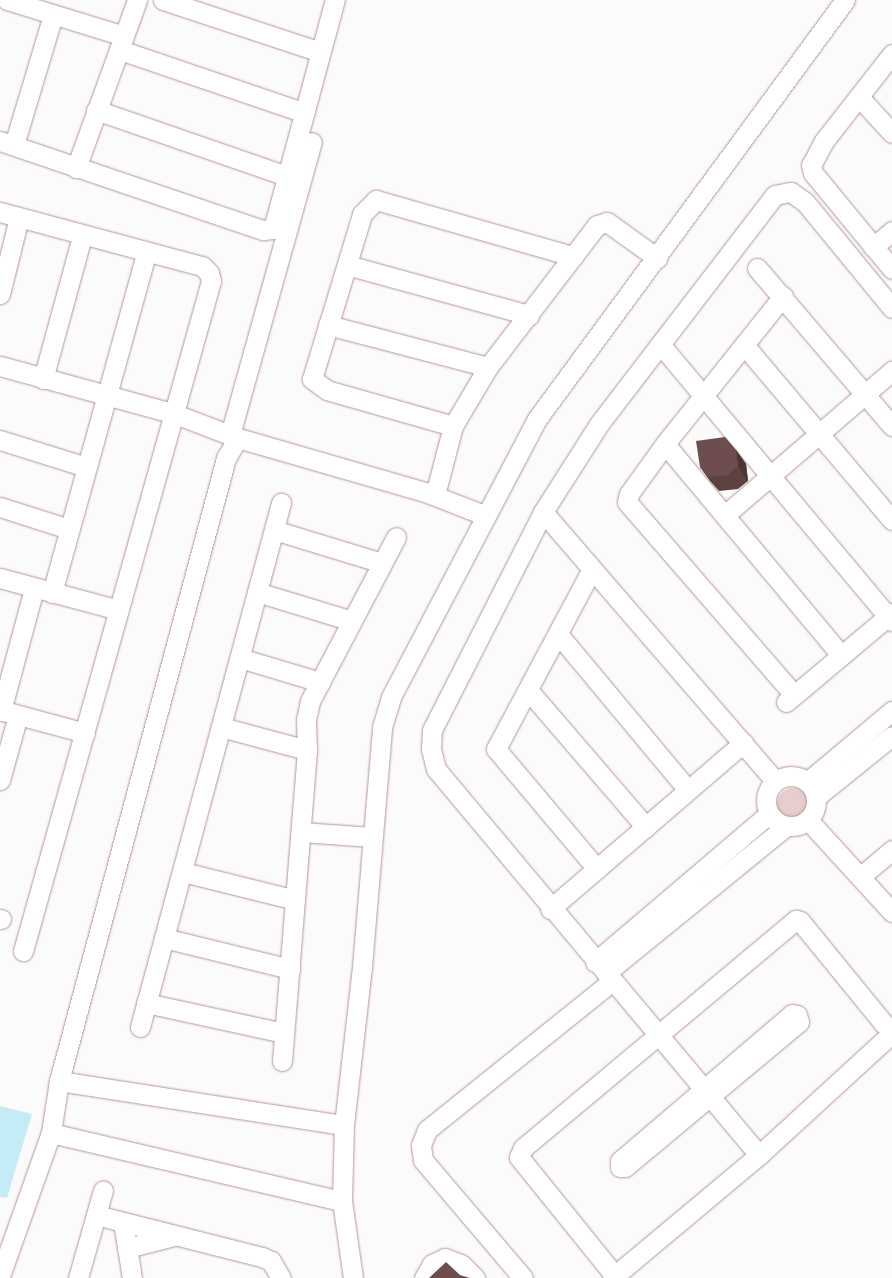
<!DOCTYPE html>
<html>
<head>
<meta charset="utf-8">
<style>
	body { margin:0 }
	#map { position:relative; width:892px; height:1278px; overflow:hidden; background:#fbfbfb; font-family:Jost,sans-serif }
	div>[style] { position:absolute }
	.green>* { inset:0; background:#e6cece }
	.round { border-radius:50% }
	.water>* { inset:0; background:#c4ecf6 }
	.roads { filter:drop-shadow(0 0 1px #b89394) drop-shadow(0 0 1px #b89394) }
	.minor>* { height:19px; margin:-9.5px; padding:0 9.5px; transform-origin:9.5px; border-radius:9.5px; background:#fff }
	.minor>.ring { margin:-9.5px; padding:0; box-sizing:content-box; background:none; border:19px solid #fff; border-radius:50% }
	.wall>* { inset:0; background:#5e4242 }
	.shaded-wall>* { inset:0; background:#4c3636 }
	.building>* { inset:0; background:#6d4d4d }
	span { translate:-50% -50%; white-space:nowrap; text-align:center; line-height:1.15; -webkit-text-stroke:5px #fff; paint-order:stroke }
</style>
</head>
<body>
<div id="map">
	<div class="green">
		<i class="round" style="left:777px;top:788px;width:32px;height:32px"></i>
	</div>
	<div class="water">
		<i style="clip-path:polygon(0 1106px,32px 1114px,7px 1198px,0 1197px)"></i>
	</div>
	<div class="roads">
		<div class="minor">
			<i style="left:7px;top:0;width:122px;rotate:17.1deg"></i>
			<i style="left:163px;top:0;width:165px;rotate:18.3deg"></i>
			<i style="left:120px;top:50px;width:195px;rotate:18.8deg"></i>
			<i style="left:892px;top:54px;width:110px;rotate:128deg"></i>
			<i style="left:824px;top:141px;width:27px;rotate:118deg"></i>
			<i style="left:811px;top:165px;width:8px;rotate:76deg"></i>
			<i style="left:813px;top:173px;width:124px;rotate:50.5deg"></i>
			<i style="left:859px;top:97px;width:49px;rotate:47.5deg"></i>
			<i style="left:96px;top:110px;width:204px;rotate:19.1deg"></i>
			<i style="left:0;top:141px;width:278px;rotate:18.7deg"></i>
			<i style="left:263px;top:230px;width:10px;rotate:-6deg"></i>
			<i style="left:273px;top:229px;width:237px;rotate:-74.9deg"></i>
			<i style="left:14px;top:145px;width:136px;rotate:-73.3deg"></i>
			<i style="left:76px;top:168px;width:179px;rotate:-70deg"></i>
			<i style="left:0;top:212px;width:209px;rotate:15deg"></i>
			<i style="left:202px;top:266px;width:10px;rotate:45deg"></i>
			<i style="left:209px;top:273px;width:8px;rotate:76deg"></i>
			<i style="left:211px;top:281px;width:696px;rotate:105.67deg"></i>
			<i style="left:873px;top:247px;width:25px;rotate:-40deg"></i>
			<i style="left:347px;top:265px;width:189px;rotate:15.4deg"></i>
			<i style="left:757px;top:268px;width:208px;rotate:49.5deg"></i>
			<i style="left:0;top:294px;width:78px;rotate:-76deg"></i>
			<i style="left:783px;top:296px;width:189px;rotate:128.6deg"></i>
			<i style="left:665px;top:444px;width:62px;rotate:125.8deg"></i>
			<i style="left:629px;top:494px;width:8px;rotate:104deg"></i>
			<i style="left:627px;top:502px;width:255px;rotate:49.1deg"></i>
			<i style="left:328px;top:325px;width:165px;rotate:14.7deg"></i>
			<i style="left:660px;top:344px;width:361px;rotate:50.1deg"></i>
			<i style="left:744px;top:345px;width:229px;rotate:49.8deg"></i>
			<i style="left:0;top:366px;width:181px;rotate:15.3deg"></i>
			<i style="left:175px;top:414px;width:67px;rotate:20.9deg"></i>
			<i style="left:43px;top:379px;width:148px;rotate:-74.7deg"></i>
			<i style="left:453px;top:426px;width:131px;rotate:-164.1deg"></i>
			<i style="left:327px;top:390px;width:19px;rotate:-144deg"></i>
			<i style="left:312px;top:379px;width:172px;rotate:-73.1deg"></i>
			<i style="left:362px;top:214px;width:20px;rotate:-45deg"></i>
			<i style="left:376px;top:200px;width:205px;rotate:15.9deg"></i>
			<i style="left:230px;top:435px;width:304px;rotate:-74.4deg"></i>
			<i style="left:0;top:440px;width:90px;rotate:17.4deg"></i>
			<i style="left:665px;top:444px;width:275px;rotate:50.2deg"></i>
			<i style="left:435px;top:495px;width:71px;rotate:-75.4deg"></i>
			<i style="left:453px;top:426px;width:69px;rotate:-59.3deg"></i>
			<i style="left:488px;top:367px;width:179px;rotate:-52.5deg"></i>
			<i style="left:597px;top:225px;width:10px;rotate:-17deg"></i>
			<i style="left:607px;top:222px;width:62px;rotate:35.8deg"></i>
			<i style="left:0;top:507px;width:72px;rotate:17.7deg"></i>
			<i style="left:543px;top:512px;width:355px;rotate:49.2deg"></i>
			<i style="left:725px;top:515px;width:221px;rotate:-40.8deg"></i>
			<i style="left:274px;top:530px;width:113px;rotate:17deg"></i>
			<i style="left:592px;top:569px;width:204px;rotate:118.1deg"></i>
			<i style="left:496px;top:749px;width:157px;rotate:49.9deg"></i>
			<i style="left:0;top:578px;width:123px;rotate:15.1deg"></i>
			<i style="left:257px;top:592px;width:99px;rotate:17deg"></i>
			<i style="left:52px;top:593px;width:353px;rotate:-74.5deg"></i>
			<i style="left:558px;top:634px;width:203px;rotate:50.2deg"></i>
			<i style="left:240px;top:658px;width:84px;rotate:16.7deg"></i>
			<i style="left:528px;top:690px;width:181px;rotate:49.3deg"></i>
			<i style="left:786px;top:702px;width:138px;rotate:-40deg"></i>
			<i style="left:0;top:710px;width:88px;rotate:15.1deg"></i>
			<i style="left:1px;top:711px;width:126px;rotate:-74.9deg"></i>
			<i style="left:221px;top:727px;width:89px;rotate:15deg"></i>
			<i class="ring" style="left:766px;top:776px;width:31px;height:31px"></i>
			<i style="left:0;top:780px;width:67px;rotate:-74.5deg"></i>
			<i style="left:807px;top:782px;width:111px;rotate:-39.9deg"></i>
			<i style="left:816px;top:797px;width:97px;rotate:-38.8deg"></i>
			<i style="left:808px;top:820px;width:125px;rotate:47.6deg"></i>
			<i style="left:301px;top:832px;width:71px;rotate:4deg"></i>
			<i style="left:183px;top:872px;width:115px;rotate:14deg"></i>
			<i style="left:860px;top:877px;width:42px;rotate:-40.2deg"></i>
			<i style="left:550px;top:909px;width:255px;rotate:-40.7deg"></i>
			<i style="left:0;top:919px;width:1px"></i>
			<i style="left:164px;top:938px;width:130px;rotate:13.8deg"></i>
			<i style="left:595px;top:962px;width:228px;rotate:-40.4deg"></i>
			<i style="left:606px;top:973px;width:232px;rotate:-39.2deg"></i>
			<i style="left:146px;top:1003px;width:141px;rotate:12.3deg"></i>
			<i style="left:792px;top:1014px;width:5px;rotate:11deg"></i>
			<i style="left:797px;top:1015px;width:7px;rotate:74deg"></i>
			<i style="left:799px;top:1022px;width:226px;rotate:140.2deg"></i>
			<i style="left:625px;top:1167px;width:5px;rotate:180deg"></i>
			<i style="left:620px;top:1167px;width:6px;rotate:-90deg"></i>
			<i style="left:620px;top:1161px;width:226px;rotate:-40.5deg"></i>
			<i style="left:140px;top:1027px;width:543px;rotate:-74.94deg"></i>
			<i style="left:282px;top:1061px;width:312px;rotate:-85.4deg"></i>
			<i style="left:307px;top:750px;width:30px;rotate:-92deg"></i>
			<i style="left:306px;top:720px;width:19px;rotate:-78deg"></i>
			<i style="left:310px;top:701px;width:185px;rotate:-62.3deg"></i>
			<i style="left:59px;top:1081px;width:288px;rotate:8.8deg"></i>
			<i style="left:51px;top:1133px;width:299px;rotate:13.2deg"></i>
			<i style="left:759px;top:1155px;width:503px;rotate:-129.92deg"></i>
			<i style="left:436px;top:769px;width:21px;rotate:-104deg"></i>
			<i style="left:431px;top:749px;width:19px;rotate:-87deg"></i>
			<i style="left:432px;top:730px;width:245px;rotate:-63deg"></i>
			<i style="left:543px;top:512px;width:104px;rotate:-57.5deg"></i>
			<i style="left:599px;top:424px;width:289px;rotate:-52.5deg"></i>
			<i style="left:775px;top:195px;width:16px;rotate:-11deg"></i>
			<i style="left:791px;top:192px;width:17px;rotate:36deg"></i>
			<i style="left:805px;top:202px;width:137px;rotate:50.6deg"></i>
			<i style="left:96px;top:1215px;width:171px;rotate:14.2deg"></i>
			<i style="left:262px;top:1257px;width:10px;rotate:24deg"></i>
			<i style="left:271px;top:1261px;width:20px;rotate:60deg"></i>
			<i style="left:123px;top:1222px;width:57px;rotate:80.9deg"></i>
			<i style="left:127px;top:1248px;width:49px;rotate:-14.3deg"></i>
			<i style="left:0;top:1276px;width:152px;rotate:-70.4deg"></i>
			<i style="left:51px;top:1133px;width:53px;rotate:-81.3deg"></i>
			<i style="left:59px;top:1081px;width:645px;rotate:-74.99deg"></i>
			<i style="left:226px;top:458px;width:23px;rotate:-59deg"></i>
			<i style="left:238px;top:438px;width:195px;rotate:16.1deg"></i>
			<i style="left:425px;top:492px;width:63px;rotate:21.3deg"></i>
			<i style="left:615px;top:1276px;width:153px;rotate:-128.9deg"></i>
			<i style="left:519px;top:1157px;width:10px;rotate:-66deg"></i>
			<i style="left:523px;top:1148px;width:356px;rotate:-39.9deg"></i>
			<i style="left:796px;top:920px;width:4px;rotate:14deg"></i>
			<i style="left:800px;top:921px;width:133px;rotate:50.8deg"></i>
			<i style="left:884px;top:1024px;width:9px;rotate:32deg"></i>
			<i style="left:78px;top:1278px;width:91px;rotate:-74.1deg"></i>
			<i style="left:353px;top:1278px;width:78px;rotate:-98.1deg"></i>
			<i style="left:342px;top:1201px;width:76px;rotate:-88.5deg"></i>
			<i style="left:344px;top:1125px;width:159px;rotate:-83.5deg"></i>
			<i style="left:362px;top:967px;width:241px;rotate:-85.2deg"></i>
			<i style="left:382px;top:727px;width:31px;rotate:-73deg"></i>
			<i style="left:391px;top:697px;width:314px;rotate:-62.3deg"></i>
			<i style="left:537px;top:419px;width:520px;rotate:-53.68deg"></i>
			<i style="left:424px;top:1278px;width:16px;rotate:-60deg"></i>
			<i style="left:432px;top:1264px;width:14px;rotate:-25deg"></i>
			<i style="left:445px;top:1258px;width:17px;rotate:21deg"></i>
			<i style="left:461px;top:1264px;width:20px;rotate:45deg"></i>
			<i style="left:523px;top:1278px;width:155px;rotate:-130.3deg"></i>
			<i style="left:423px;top:1160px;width:15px;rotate:-98deg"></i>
			<i style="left:421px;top:1145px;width:16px;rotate:-68deg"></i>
			<i style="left:427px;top:1130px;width:238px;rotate:-38.8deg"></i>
			<i style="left:612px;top:1278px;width:192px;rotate:-39.9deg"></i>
			<i style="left:759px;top:1155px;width:180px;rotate:-42.5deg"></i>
		</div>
	</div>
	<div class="wall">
		<i style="clip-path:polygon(736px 450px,746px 464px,748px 481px,738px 489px,719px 491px,710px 481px,700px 467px)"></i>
	</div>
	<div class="shaded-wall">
		<i style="clip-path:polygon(736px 450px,746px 464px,748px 481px,738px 466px)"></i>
	</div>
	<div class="building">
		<i style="clip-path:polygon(725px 437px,736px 450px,738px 466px,728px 475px,709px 477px,700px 467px,696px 441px)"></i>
		<i style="clip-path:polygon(446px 1262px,460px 1275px,470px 1278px,429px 1278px)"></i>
	</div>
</div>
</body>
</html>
